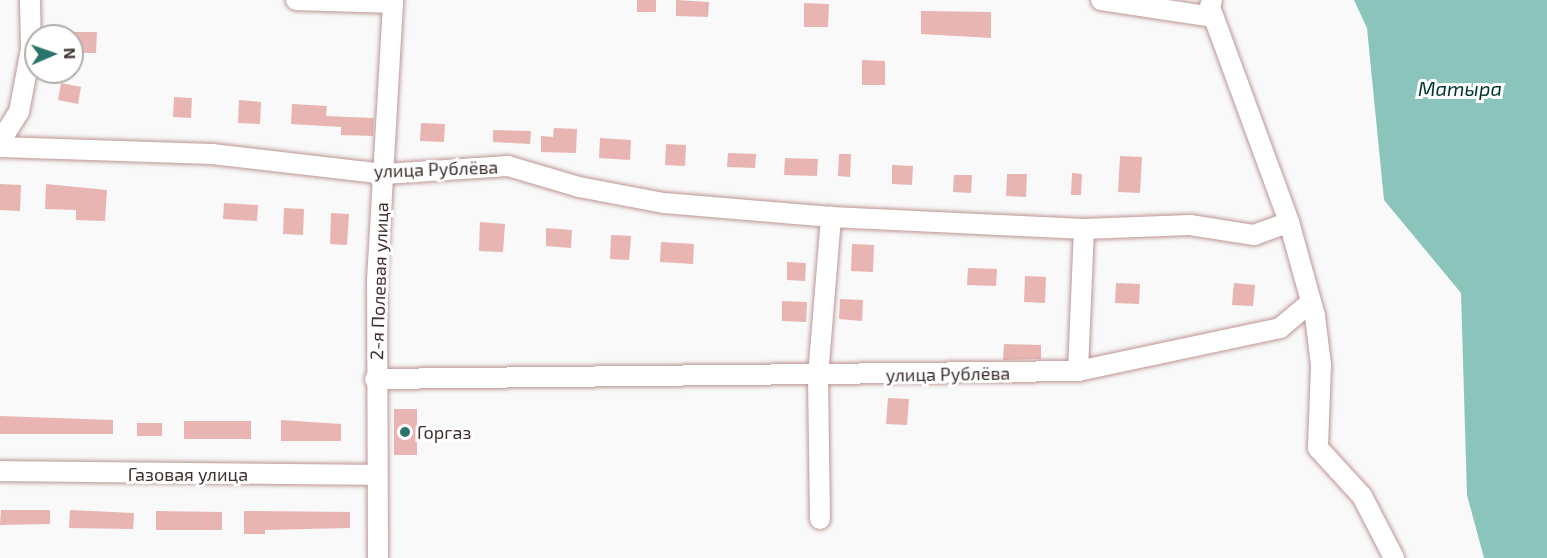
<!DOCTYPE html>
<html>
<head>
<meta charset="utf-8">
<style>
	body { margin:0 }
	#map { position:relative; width:1547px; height:558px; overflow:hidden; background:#f9f9f9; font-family:"Exo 2",sans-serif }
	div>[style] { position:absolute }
	.water>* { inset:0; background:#8bc4bb }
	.building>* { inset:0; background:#e8b5b3 }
	.roads { filter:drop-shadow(0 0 2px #bd9594) drop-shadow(0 0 2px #bd9594) }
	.minor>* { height:20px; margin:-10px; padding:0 10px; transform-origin:10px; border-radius:10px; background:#fff }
	.dots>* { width:16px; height:16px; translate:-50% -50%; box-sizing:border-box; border:3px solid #fff; border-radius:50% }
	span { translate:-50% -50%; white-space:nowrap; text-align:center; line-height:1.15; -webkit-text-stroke:6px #fff; paint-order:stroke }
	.street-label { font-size:18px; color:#402f2f }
	.poi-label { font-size:18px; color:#402f2f }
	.left { translate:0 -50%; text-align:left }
	.water-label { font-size:20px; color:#003631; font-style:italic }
	.north { position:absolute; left:24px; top:24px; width:60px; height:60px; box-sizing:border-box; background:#fff; border:2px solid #b3acac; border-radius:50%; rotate:88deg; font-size:16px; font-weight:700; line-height:24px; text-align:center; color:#402f2f }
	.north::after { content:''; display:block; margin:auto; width:21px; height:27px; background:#2c736a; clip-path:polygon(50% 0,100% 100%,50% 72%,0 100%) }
</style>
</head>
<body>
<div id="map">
	<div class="water">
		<i style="clip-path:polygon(1354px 0,1547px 0,1547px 558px,1484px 558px,1467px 495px,1461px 293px,1384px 200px,1367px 28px)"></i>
	</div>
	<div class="building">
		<i style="clip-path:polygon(637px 0,656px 0,656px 12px,637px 12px)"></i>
		<i style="clip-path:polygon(676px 0,709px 2px,708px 17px,676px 16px)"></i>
		<i style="clip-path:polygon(804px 3px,829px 4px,828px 27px,804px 27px)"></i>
		<i style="clip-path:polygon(921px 11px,991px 12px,991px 38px,921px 34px)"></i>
		<i style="clip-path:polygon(72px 32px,97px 32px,96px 53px,72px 53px)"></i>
		<i style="clip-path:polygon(862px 60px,885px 61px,885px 85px,862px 85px)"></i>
		<i style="clip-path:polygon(61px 83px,81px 87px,78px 104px,58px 100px)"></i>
		<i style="clip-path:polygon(174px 97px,192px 98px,191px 118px,173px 117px)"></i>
		<i style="clip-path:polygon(239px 100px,261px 102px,260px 124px,238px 123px)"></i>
		<i style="clip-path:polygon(292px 104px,327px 106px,326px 116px,374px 118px,373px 136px,341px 135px,341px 127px,291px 124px)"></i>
		<i style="clip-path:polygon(421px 123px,445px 124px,444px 142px,420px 141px)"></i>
		<i style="clip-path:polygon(554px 128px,577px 129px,576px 153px,541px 152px,541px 136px,553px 137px)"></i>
		<i style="clip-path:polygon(493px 130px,531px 131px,530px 144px,493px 142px)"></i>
		<i style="clip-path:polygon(600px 138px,631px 140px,630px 160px,599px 158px)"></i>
		<i style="clip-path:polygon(666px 144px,686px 145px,685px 166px,665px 165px)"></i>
		<i style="clip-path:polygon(728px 153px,756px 154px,755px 168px,727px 167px)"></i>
		<i style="clip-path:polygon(839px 154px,851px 154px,850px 177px,838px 176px)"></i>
		<i style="clip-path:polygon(1120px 156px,1142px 157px,1140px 193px,1118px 192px)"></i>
		<i style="clip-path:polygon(785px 158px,818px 159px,817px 176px,784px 175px)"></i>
		<i style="clip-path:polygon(892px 165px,913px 166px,912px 185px,892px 184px)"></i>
		<i style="clip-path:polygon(1072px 173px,1082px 174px,1081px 195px,1071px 195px)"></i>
		<i style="clip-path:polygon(1007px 174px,1027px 174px,1026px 197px,1006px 196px)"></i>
		<i style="clip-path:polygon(954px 175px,972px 175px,971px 193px,953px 192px)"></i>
		<i style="clip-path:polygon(0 184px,21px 185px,20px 211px,0 210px)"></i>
		<i style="clip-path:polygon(46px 184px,107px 190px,105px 221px,76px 220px,76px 210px,45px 209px)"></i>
		<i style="clip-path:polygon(224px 203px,258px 205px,257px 221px,223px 219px)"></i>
		<i style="clip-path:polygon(284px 208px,304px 209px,303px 235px,283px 234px)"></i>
		<i style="clip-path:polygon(331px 213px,349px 214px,347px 245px,330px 244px)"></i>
		<i style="clip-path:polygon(480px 222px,505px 224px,503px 252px,479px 251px)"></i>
		<i style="clip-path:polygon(546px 228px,572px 230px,571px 248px,546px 246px)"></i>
		<i style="clip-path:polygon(611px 235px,631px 236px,629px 260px,610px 259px)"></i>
		<i style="clip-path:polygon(661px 242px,694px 244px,693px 264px,660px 262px)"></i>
		<i style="clip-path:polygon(852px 244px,874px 245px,873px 272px,851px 271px)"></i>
		<i style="clip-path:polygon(787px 262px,806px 263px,805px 281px,787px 280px)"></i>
		<i style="clip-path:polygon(968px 268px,997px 269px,996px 286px,967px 285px)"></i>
		<i style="clip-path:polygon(1025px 276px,1046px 277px,1045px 303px,1024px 302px)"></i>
		<i style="clip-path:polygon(1116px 283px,1140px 284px,1139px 304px,1115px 303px)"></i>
		<i style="clip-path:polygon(1234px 283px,1255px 285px,1253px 306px,1232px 305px)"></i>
		<i style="clip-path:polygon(840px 299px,863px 300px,862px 321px,839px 319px)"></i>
		<i style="clip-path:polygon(782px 301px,807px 302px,806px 322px,782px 321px)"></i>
		<i style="clip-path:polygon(1004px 344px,1041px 345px,1041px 359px,1003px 360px)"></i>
		<i style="clip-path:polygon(888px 398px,909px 399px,907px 425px,886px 424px)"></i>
		<i style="clip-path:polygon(394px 409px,417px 409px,417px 455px,394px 455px)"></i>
		<i style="clip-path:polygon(0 416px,113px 420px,113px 434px,0 434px)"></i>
		<i style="clip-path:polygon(281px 420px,341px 424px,341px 441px,281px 441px)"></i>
		<i style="clip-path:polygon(184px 421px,251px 421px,251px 439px,184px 439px)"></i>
		<i style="clip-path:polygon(137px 423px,162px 423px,162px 436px,137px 436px)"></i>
		<i style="clip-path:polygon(1px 510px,50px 510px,50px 524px,0 525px)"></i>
		<i style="clip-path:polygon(70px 510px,134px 513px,133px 529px,69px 528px)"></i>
		<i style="clip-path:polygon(156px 511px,222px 512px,222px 530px,156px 530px)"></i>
		<i style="clip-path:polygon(244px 511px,350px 512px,350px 528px,265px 530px,265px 534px,244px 534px)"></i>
	</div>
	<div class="roads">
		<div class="minor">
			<i style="left:296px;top:0;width:97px;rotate:1.8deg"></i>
			<i style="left:1101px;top:0;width:114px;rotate:8.6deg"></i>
			<i style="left:1212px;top:0;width:7px;rotate:106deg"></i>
			<i style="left:1210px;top:7px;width:229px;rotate:69.8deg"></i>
			<i style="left:1289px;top:222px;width:98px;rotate:74.5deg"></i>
			<i style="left:1315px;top:316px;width:49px;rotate:83deg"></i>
			<i style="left:1321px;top:365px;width:83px;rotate:92.1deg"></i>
			<i style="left:1318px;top:448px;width:65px;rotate:47.5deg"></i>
			<i style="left:1362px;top:496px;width:70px;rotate:62.7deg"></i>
			<i style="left:0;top:142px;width:36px;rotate:-58deg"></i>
			<i style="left:19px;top:112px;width:64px;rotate:-79.2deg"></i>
			<i style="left:31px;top:49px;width:49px;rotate:-91.2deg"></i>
			<i style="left:0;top:147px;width:212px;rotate:1.9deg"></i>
			<i style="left:212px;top:154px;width:173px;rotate:6.6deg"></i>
			<i style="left:384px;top:174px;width:124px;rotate:-3.7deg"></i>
			<i style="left:508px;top:166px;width:74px;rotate:16.5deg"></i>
			<i style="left:579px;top:187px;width:86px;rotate:10.7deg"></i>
			<i style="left:664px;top:203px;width:168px;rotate:4.8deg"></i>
			<i style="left:831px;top:217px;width:253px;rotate:2.7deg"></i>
			<i style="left:1084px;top:229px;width:106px;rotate:-2.2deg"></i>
			<i style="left:1190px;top:225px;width:65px;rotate:8.9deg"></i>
			<i style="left:1254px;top:235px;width:37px;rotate:-20deg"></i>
			<i style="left:1078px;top:371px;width:207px;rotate:-12deg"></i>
			<i style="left:1280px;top:328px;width:40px;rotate:-40deg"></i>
			<i style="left:375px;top:379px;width:703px;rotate:-0.65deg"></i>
			<i style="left:1078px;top:371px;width:142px;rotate:-87.6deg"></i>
			<i style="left:0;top:471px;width:376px;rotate:0.6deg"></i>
			<i style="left:820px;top:519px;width:143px;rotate:-90.8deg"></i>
			<i style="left:818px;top:376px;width:160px;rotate:-85.3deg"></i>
			<i style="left:378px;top:558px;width:277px;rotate:-90.2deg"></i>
			<i style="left:377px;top:281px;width:281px;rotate:-86.7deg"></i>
		</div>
	</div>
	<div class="dots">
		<i style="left:405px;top:432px;background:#2c736a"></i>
	</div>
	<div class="street-label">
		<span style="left:436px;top:169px;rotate:-2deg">улица Рублёва</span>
		<span style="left:379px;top:281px;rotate:-88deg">2-я Полевая улица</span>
		<span style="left:948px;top:374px;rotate:-1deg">улица Рублёва</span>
		<span style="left:188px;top:474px">Газовая улица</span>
	</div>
	<div class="poi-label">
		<span class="left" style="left:417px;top:432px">Горгаз</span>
	</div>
	<div class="water-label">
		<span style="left:1460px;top:88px">Матыра</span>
	</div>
	<div class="north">N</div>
</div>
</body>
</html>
